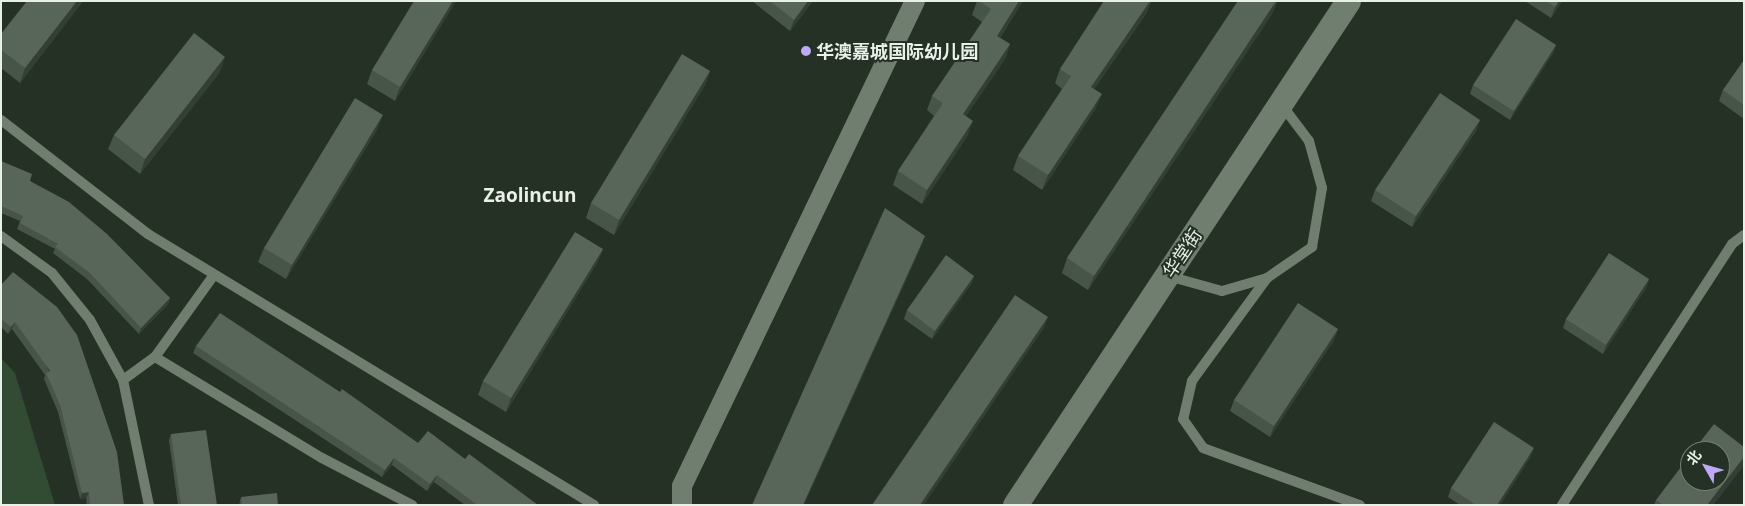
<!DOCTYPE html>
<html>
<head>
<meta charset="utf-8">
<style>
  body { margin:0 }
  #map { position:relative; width:1745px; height:506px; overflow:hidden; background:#263126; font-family:"Open Sans","Noto Sans SC",sans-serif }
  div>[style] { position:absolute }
  .green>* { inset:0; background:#314c32 }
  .service>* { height:10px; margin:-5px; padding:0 5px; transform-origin:5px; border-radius:5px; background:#707e70 }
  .minor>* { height:20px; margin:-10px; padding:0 10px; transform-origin:10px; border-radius:10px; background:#707e70 }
  .tertiary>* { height:25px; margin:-12.5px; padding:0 12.5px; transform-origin:12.5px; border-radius:12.5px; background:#707e70 }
  .wall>* { inset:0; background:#475448 }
  .shaded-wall>* { inset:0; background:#333f33 }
  .building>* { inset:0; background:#586559 }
  .dots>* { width:14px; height:14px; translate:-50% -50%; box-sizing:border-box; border:2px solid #263126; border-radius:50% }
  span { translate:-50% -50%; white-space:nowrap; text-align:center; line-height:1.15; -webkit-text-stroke:4px #263126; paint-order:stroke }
  .poi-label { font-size:18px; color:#e8f0e8; font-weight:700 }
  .left { translate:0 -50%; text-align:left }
  .street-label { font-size:18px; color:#e8f0e8 }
  .neighbourhood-label { font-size:19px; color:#e8f0e8; font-weight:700 }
  .frame { position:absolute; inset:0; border:2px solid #e8f0e8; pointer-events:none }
  .north { position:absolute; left:1680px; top:441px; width:50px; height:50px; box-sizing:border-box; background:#263126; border:1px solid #747d74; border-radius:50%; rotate:308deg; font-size:14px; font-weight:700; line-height:20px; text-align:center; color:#e8f0e8 }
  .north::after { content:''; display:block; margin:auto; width:18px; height:22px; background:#bda9f5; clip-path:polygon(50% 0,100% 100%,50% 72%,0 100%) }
</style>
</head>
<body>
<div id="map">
  <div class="green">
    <div style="clip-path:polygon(1px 358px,15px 373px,55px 505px,1px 505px)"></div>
  </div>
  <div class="service">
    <div style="left:1px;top:120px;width:186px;rotate:37.8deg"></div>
    <div style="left:148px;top:234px;width:522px;rotate:31.28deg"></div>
    <div style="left:1px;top:236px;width:63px;rotate:36deg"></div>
    <div style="left:52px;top:273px;width:60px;rotate:51deg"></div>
    <div style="left:90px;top:320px;width:68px;rotate:61.2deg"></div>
    <div style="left:123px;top:380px;width:128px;rotate:78.3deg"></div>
    <div style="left:1168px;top:276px;width:56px;rotate:15.5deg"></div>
    <div style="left:1222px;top:291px;width:47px;rotate:-16.1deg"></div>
    <div style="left:1267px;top:278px;width:55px;rotate:-34.6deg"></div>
    <div style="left:1312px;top:247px;width:60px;rotate:-80.4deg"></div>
    <div style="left:1322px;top:188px;width:49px;rotate:-105.5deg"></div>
    <div style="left:1309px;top:141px;width:46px;rotate:-127.1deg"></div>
    <div style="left:1267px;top:278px;width:127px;rotate:126.1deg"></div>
    <div style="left:1192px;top:381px;width:39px;rotate:103deg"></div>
    <div style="left:1183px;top:419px;width:35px;rotate:55deg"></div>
    <div style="left:1203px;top:448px;width:167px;rotate:20deg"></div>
    <div style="left:155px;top:357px;width:195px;rotate:31.2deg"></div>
    <div style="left:322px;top:458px;width:102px;rotate:27.6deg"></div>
    <div style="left:123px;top:380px;width:39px;rotate:-36deg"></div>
    <div style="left:155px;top:357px;width:101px;rotate:-54.3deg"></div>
    <div style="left:1562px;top:505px;width:311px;rotate:-56.9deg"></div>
    <div style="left:1732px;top:244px;width:15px;rotate:-37deg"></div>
  </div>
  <div class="minor">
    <div style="left:682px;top:505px;width:19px;rotate:-90deg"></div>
    <div style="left:682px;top:486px;width:538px;rotate:-64.34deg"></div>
  </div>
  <div class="tertiary">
    <div style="left:1015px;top:505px;width:604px;rotate:-56.55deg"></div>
  </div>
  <div class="wall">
    <div style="clip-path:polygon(83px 1px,20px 83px,1px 68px,1px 34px)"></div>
    <div style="clip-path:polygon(456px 1px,395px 101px,367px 84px,372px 70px)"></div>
    <div style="clip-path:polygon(752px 1px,813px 1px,790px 31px)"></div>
    <div style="clip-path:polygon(977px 1px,1023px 1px,1000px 38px,1010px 44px,1005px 59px,966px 116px,968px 135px,922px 204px,893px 185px,898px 171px,934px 116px,927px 110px,932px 96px,982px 22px,972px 15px)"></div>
    <div style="clip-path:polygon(1104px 1px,1151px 1px,1146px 14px,1094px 89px,1096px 108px,1042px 190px,1013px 170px,1018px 156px,1062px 89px,1055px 83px,1060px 69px)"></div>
    <div style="clip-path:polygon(1238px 1px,1277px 1px,1272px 14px,1088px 290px,1062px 273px,1067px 258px)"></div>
    <div style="clip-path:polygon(1525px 1px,1562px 1px,1551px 18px)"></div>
    <div style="clip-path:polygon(1556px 45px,1553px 53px,1510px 120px,1470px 94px,1473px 85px)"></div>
    <div style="clip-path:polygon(1744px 60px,1744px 119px,1719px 101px,1723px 90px)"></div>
    <div style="clip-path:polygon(710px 71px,705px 85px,614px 235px,586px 218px,591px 203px)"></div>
    <div style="clip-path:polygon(220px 72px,140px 174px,108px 149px,114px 135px)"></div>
    <div style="clip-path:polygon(1480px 120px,1476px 131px,1412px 227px,1371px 201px,1375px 190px)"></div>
    <div style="clip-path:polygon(377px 130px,286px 279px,258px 262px,264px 248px)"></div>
    <div style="clip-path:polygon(1px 161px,30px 181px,170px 298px,168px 304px,139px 334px,87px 279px,53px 253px,55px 249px,17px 229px,20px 221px,1px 213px)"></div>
    <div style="clip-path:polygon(603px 249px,597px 263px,506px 412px,478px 395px,483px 381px)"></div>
    <div style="clip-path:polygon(974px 276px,971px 284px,932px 339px,904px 319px,907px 310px)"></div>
    <div style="clip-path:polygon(1649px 279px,1646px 288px,1603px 354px,1563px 328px,1566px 319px)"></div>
    <div style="clip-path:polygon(1px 285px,124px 505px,87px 505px,86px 498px,80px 499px,58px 412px,44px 379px,45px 375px,12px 329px,8px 334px,1px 327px)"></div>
    <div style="clip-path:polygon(1338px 329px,1334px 340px,1270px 437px,1230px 411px,1234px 400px)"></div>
    <div style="clip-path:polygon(196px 346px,340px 392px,418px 443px,465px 459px,538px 505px,465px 505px,434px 482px,427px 491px,392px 465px,382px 477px,193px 353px)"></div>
    <div style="clip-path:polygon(171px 434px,217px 505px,178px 505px,169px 440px)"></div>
    <div style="clip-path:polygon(1531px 456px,1500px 505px,1460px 505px,1448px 497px,1451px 488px)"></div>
    <div style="clip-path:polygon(1744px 465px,1713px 505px,1654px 505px,1656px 500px)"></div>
    <div style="clip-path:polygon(241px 497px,278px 505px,239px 505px)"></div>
  </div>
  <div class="shaded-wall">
    <div style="clip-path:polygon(77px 1px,83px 1px,20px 83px,25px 68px)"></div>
    <div style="clip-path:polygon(453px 1px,456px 1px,395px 101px,400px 87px)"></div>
    <div style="clip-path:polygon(808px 1px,813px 1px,790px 31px,794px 20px)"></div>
    <div style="clip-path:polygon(1019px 1px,1023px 1px,992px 50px,997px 36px)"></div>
    <div style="clip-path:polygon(1150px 1px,1146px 14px,1086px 101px,1091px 87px)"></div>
    <div style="clip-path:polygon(1276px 1px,1272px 14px,1088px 290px,1094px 276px)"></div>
    <div style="clip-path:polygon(1559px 1px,1562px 1px,1551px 18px,1555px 7px)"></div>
    <div style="clip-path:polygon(1010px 44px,1005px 59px,958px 128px,963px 114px)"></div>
    <div style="clip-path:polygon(1556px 45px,1553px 53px,1510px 120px,1514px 111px)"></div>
    <div style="clip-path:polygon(225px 57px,220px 72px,140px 174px,145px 159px)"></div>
    <div style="clip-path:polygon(710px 71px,705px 85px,614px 235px,619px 220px)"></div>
    <div style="clip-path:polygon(1102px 94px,1096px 108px,1042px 190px,1048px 175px)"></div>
    <div style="clip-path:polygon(383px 115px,377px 130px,286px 279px,292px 265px)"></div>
    <div style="clip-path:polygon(1480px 120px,1476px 131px,1412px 227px,1416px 216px)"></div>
    <div style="clip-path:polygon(973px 121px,968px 135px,922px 204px,927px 190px)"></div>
    <div style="clip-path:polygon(925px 236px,920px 250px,804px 505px,803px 505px)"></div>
    <div style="clip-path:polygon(603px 249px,597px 263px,506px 412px,511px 398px)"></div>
    <div style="clip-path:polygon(974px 276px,971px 284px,932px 339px,935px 331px)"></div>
    <div style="clip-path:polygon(1649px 279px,1646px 288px,1603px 354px,1606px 345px)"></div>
    <div style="clip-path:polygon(170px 298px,168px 304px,139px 334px,141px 328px)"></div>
    <div style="clip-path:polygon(1048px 317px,1044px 328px,924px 505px,920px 505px)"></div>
    <div style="clip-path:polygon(15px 322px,12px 329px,8px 334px,11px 327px)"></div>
    <div style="clip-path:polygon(1338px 329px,1334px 340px,1270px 437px,1274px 426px)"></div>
    <div style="clip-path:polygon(1534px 448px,1531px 456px,1500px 505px,1497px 505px)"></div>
    <div style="clip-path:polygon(1744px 457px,1744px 465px,1713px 505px,1707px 505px)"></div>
    <div style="clip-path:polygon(394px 458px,392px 465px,382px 477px,385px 470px)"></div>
    <div style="clip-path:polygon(437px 475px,434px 482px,427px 491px,430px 484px)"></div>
    <div style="clip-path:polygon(89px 492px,86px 498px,80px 499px,82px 493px)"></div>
  </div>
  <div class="building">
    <div style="clip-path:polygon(27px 1px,77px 1px,25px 68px,1px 50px,1px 34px)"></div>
    <div style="clip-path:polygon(414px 1px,453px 1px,400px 87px,372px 70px)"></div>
    <div style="clip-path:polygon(770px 1px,808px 1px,794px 20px)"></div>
    <div style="clip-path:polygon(979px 1px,1019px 1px,997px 36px,1010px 44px,963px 114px,973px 121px,927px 190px,898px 171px,943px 103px,932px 96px,991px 9px)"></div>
    <div style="clip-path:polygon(1104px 1px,1150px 1px,1091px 87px,1102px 94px,1048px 175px,1018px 156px,1071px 76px,1060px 69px)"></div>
    <div style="clip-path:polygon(1238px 1px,1276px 1px,1094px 276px,1067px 258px)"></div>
    <div style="clip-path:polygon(1546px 1px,1559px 1px,1555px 7px)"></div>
    <div style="clip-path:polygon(1516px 19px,1556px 45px,1514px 111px,1473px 85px)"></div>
    <div style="clip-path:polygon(194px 33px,225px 57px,145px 159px,114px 135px)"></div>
    <div style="clip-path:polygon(682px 54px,710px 71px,619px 220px,591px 203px)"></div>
    <div style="clip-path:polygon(1744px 60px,1744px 105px,1723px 90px)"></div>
    <div style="clip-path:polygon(1440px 93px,1480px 120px,1416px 216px,1375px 190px)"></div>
    <div style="clip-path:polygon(355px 98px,383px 115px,292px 265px,264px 248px)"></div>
    <div style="clip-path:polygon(1px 161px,32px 174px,30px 181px,69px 202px,107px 234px,170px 298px,141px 328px,90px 273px,55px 247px,58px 244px,20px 223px,23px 216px,1px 206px)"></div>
    <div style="clip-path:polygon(885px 208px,925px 236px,803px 505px,752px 505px)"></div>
    <div style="clip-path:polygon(575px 232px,603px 249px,511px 398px,483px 381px)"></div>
    <div style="clip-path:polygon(1609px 253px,1649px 279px,1606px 345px,1566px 319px)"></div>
    <div style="clip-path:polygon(946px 255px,974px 276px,935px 331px,907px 310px)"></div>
    <div style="clip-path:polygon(13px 272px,57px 307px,77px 335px,117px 452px,124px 505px,90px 505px,89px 492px,82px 493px,60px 405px,46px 373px,50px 371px,15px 322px,11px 327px,1px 319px,1px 285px)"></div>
    <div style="clip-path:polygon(1015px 295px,1048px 317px,920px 505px,872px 505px)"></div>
    <div style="clip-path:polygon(1298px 303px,1338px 329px,1274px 426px,1234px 400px)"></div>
    <div style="clip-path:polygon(220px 313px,340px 392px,342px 389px,418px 443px,428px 431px,465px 459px,469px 454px,538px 505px,477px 505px,437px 475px,430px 484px,394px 458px,385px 470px,196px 346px)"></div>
    <div style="clip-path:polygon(1494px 422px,1534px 448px,1497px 505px,1476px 505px,1451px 488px)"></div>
    <div style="clip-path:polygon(1714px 424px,1744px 447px,1744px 457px,1707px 505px,1663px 505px,1656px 500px,1690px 455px,1690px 481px,1720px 481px,1720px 451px,1693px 451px)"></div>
    <div style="clip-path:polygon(206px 430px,217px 505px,181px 505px,171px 434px)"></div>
    <div style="clip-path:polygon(277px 493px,278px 505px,242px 505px,241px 497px)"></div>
  </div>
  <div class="dots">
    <div style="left:806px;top:51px;background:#bda9f5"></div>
  </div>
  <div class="poi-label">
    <span class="left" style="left:816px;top:51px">华澳嘉城国际幼儿园</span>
  </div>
  <div class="street-label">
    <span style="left:1182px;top:253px;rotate:-56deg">华堂街</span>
  </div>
  <div class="neighbourhood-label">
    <span style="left:530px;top:196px">Zaolincun</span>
  </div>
  <div class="frame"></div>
  <div class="north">北</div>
</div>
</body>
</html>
